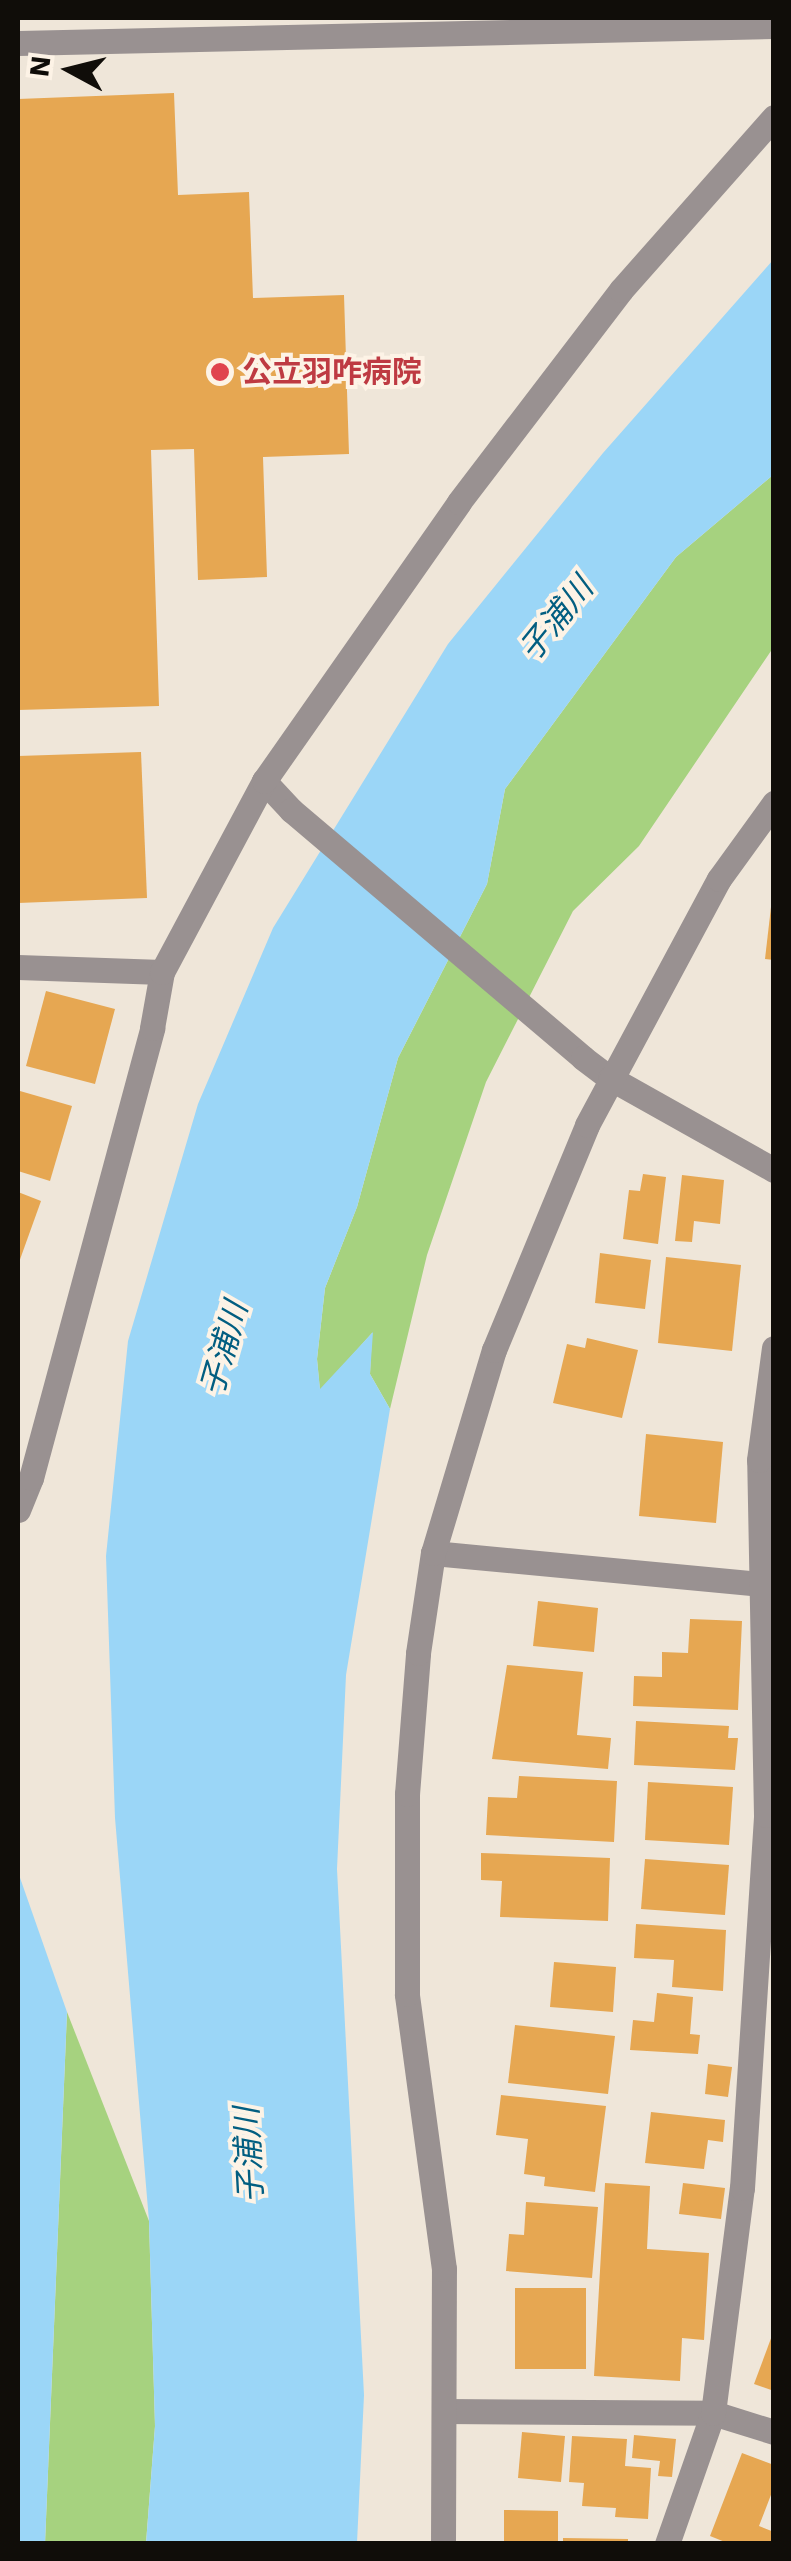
<!DOCTYPE html>
<html>
<head>
<meta charset="utf-8">
<style>
  body { margin:0 }
  #map { position:relative; width:791px; height:2561px; overflow:hidden; background:#efe6d9; font-family:"Work Sans","Noto Sans JP",sans-serif }
  div>[style] { position:absolute }
  .green>* { inset:0; background:#a6d27f }
  .water>* { inset:0; background:#9bd6f7 }
  .building>* { inset:0; background:#e6a752 }
  .minor>* { height:25px; margin:-12.5px; padding:0 12.5px; transform-origin:12.5px; border-radius:12.5px; background:#999191 }
  .tertiary>* { height:25px; margin:-12.5px; padding:0 12.5px; transform-origin:12.5px; border-radius:12.5px; background:#999191 }
  .dots>* { width:28px; height:28px; translate:-50% -50%; box-sizing:border-box; border:5px solid #fdf3e6; border-radius:50% }
  span { translate:-50% -50%; white-space:nowrap; text-align:center; line-height:1.15; -webkit-text-stroke:8px #fdf3e6; paint-order:stroke }
  .health-label { font-size:30px; color:#be3a42; font-weight:700 }
  .left { translate:0 -50%; text-align:left }
  .water-label { font-size:32px; color:#025e81; font-style:italic }
  .frame { position:absolute; inset:0; border:20px solid #100d09; pointer-events:none }
  .north { position:absolute; left:20px; top:20px; width:100px; height:100px; -webkit-text-stroke:8px #fdf3e6; paint-order:stroke; rotate:277deg; font-size:28px; font-weight:700; line-height:40px; text-align:center; color:#100d09 }
  .north::after { content:''; display:block; margin:auto; width:35px; height:45px; background:#100d09; clip-path:polygon(50% 0,100% 100%,50% 72%,0 100%) }
</style>
</head>
<body>
<div id="map">
  <div class="green">
    <div style="clip-path:polygon(773px 475px,773px 648px,639px 846px,573px 911px,486px 1082px,427px 1255px,390px 1409px,370px 1374px,372px 1333px,320px 1391px,317px 1359px,325px 1288px,357px 1207px,398px 1058px,487px 884px,505px 789px,676px 557px)"></div>
    <div style="clip-path:polygon(67px 2012px,149px 2221px,155px 2426px,146px 2543px,45px 2544px)"></div>
  </div>
  <div class="water">
    <div style="clip-path:polygon(773px 260px,773px 475px,676px 557px,505px 789px,487px 884px,398px 1058px,357px 1207px,325px 1288px,317px 1359px,320px 1389px,373px 1332px,370px 1374px,390px 1409px,346px 1675px,337px 1869px,364px 2395px,357px 2543px,146px 2544px,155px 2426px,149px 2221px,115px 1818px,106px 1556px,128px 1341px,198px 1104px,273px 928px,448px 644px,603px 453px)"></div>
    <div style="clip-path:polygon(18px 1872px,67px 2012px,45px 2544px,18px 2543px)"></div>
  </div>
  <div class="building">
    <div style="clip-path:polygon(174px 93px,178px 195px,249px 192px,253px 298px,344px 295px,349px 454px,263px 457px,267px 577px,198px 580px,194px 449px,151px 450px,159px 706px,18px 710px,18px 99px)"></div>
    <div style="clip-path:polygon(141px 752px,147px 898px,18px 903px,18px 756px)"></div>
    <div style="clip-path:polygon(771px 907px,774px 908px,774px 960px,765px 959px)"></div>
    <div style="clip-path:polygon(46px 991px,115px 1009px,95px 1084px,26px 1066px)"></div>
    <div style="clip-path:polygon(20px 1091px,72px 1106px,50px 1181px,18px 1171px)"></div>
    <div style="clip-path:polygon(643px 1174px,666px 1177px,658px 1244px,623px 1239px,629px 1190px,640px 1191px)"></div>
    <div style="clip-path:polygon(682px 1175px,724px 1180px,720px 1224px,694px 1221px,692px 1242px,675px 1241px)"></div>
    <div style="clip-path:polygon(18px 1192px,41px 1201px,18px 1265px)"></div>
    <div style="clip-path:polygon(600px 1253px,651px 1260px,645px 1309px,595px 1303px)"></div>
    <div style="clip-path:polygon(666px 1257px,741px 1265px,732px 1351px,658px 1343px)"></div>
    <div style="clip-path:polygon(587px 1338px,638px 1350px,622px 1418px,553px 1403px,567px 1344px,585px 1348px)"></div>
    <div style="clip-path:polygon(646px 1434px,723px 1442px,716px 1523px,639px 1516px)"></div>
    <div style="clip-path:polygon(538px 1601px,598px 1608px,594px 1652px,533px 1646px)"></div>
    <div style="clip-path:polygon(690px 1619px,742px 1621px,738px 1710px,633px 1706px,634px 1676px,662px 1677px,662px 1652px,688px 1653px)"></div>
    <div style="clip-path:polygon(507px 1665px,583px 1672px,577px 1735px,611px 1738px,608px 1769px,492px 1759px)"></div>
    <div style="clip-path:polygon(636px 1721px,729px 1726px,728px 1738px,738px 1738px,735px 1770px,634px 1765px)"></div>
    <div style="clip-path:polygon(519px 1776px,617px 1781px,614px 1842px,486px 1835px,488px 1797px,517px 1798px)"></div>
    <div style="clip-path:polygon(648px 1782px,733px 1787px,729px 1845px,645px 1840px)"></div>
    <div style="clip-path:polygon(481px 1853px,610px 1858px,608px 1921px,500px 1917px,502px 1881px,481px 1880px)"></div>
    <div style="clip-path:polygon(645px 1859px,729px 1865px,725px 1915px,641px 1909px)"></div>
    <div style="clip-path:polygon(636px 1924px,726px 1930px,723px 1991px,672px 1987px,674px 1960px,634px 1958px)"></div>
    <div style="clip-path:polygon(554px 1962px,616px 1967px,613px 2012px,550px 2007px)"></div>
    <div style="clip-path:polygon(657px 1993px,693px 1997px,690px 2034px,700px 2035px,698px 2054px,630px 2050px,633px 2020px,654px 2022px)"></div>
    <div style="clip-path:polygon(515px 2025px,615px 2036px,608px 2094px,508px 2083px)"></div>
    <div style="clip-path:polygon(708px 2064px,732px 2067px,728px 2097px,705px 2094px)"></div>
    <div style="clip-path:polygon(501px 2095px,606px 2106px,595px 2192px,544px 2186px,545px 2177px,524px 2174px,528px 2139px,496px 2135px)"></div>
    <div style="clip-path:polygon(651px 2112px,725px 2120px,723px 2142px,708px 2140px,704px 2169px,645px 2163px)"></div>
    <div style="clip-path:polygon(605px 2183px,650px 2186px,647px 2249px,709px 2253px,704px 2340px,682px 2338px,680px 2381px,594px 2376px)"></div>
    <div style="clip-path:polygon(683px 2183px,725px 2188px,721px 2219px,679px 2214px)"></div>
    <div style="clip-path:polygon(526px 2202px,598px 2207px,592px 2278px,506px 2271px,509px 2234px,524px 2235px)"></div>
    <div style="clip-path:polygon(515px 2288px,586px 2288px,586px 2369px,515px 2369px)"></div>
    <div style="clip-path:polygon(773px 2333px,774px 2333px,774px 2391px,754px 2384px)"></div>
    <div style="clip-path:polygon(522px 2432px,565px 2436px,561px 2482px,518px 2478px)"></div>
    <div style="clip-path:polygon(634px 2435px,676px 2439px,672px 2477px,658px 2476px,660px 2461px,632px 2458px)"></div>
    <div style="clip-path:polygon(572px 2436px,627px 2439px,625px 2466px,651px 2468px,648px 2519px,615px 2517px,616px 2508px,582px 2506px,584px 2483px,569px 2482px)"></div>
    <div style="clip-path:polygon(742px 2453px,774px 2465px,774px 2487px,759px 2526px,774px 2532px,774px 2544px,730px 2544px,710px 2536px)"></div>
    <div style="clip-path:polygon(504px 2510px,558px 2511px,558px 2544px,504px 2544px)"></div>
    <div style="clip-path:polygon(563px 2538px,628px 2539px,628px 2544px,563px 2544px)"></div>
  </div>
  <div class="minor">
    <div style="left:18px;top:43px;width:756px;rotate:-1.29deg"></div>
    <div style="left:264px;top:781px;width:40px;rotate:47deg"></div>
    <div style="left:291px;top:810px;width:383px;rotate:40.3deg"></div>
    <div style="left:583px;top:1058px;width:34px;rotate:37deg"></div>
    <div style="left:610px;top:1078px;width:188px;rotate:29.3deg"></div>
    <div style="left:18px;top:967px;width:144px;rotate:2deg"></div>
    <div style="left:18px;top:1510px;width:35px;rotate:-68deg"></div>
    <div style="left:31px;top:1478px;width:466px;rotate:-74.9deg"></div>
    <div style="left:152px;top:1028px;width:57px;rotate:-79.9deg"></div>
    <div style="left:162px;top:972px;width:217px;rotate:-61.9deg"></div>
    <div style="left:264px;top:781px;width:340px;rotate:-55deg"></div>
    <div style="left:459px;top:502px;width:267px;rotate:-52.6deg"></div>
    <div style="left:621px;top:290px;width:231px;rotate:-48.5deg"></div>
    <div style="left:433px;top:1553px;width:342px;rotate:5.4deg"></div>
    <div style="left:445px;top:2411px;width:268px;rotate:0.4deg"></div>
    <div style="left:713px;top:2413px;width:64px;rotate:17.3deg"></div>
    <div style="left:667px;top:2544px;width:139px;rotate:-70.7deg"></div>
    <div style="left:713px;top:2413px;width:227px;rotate:-82.7deg"></div>
    <div style="left:742px;top:2188px;width:374px;rotate:-86.3deg"></div>
    <div style="left:766px;top:1815px;width:355px;rotate:-91.1deg"></div>
    <div style="left:759px;top:1460px;width:113px;rotate:-82.4deg"></div>
  </div>
  <div class="tertiary">
    <div style="left:443px;top:2544px;width:275px;rotate:-89.8deg"></div>
    <div style="left:444px;top:2269px;width:277px;rotate:-97.7deg"></div>
    <div style="left:407px;top:1994px;width:200px;rotate:-90deg"></div>
    <div style="left:407px;top:1794px;width:141px;rotate:-85.5deg"></div>
    <div style="left:418px;top:1653px;width:101px;rotate:-81.5deg"></div>
    <div style="left:433px;top:1553px;width:212px;rotate:-73.3deg"></div>
    <div style="left:494px;top:1350px;width:243px;rotate:-67.5deg"></div>
    <div style="left:587px;top:1125px;width:279px;rotate:-61.8deg"></div>
    <div style="left:719px;top:879px;width:94px;rotate:-54.1deg"></div>
  </div>
  <div class="dots">
    <div style="left:220px;top:372px;background:#e0444e"></div>
  </div>
  <div class="health-label">
    <span class="left" style="left:242px;top:372px">公立羽咋病院</span>
  </div>
  <div class="water-label">
    <span style="left:556px;top:619px;rotate:-51deg">子浦川</span>
    <span style="left:224px;top:1349px;rotate:-74deg">子浦川</span>
    <span style="left:249px;top:2155px;rotate:-93deg">子浦川</span>
  </div>
  <div class="frame"></div>
  <div class="north">N</div>
</div>
</body>
</html>
